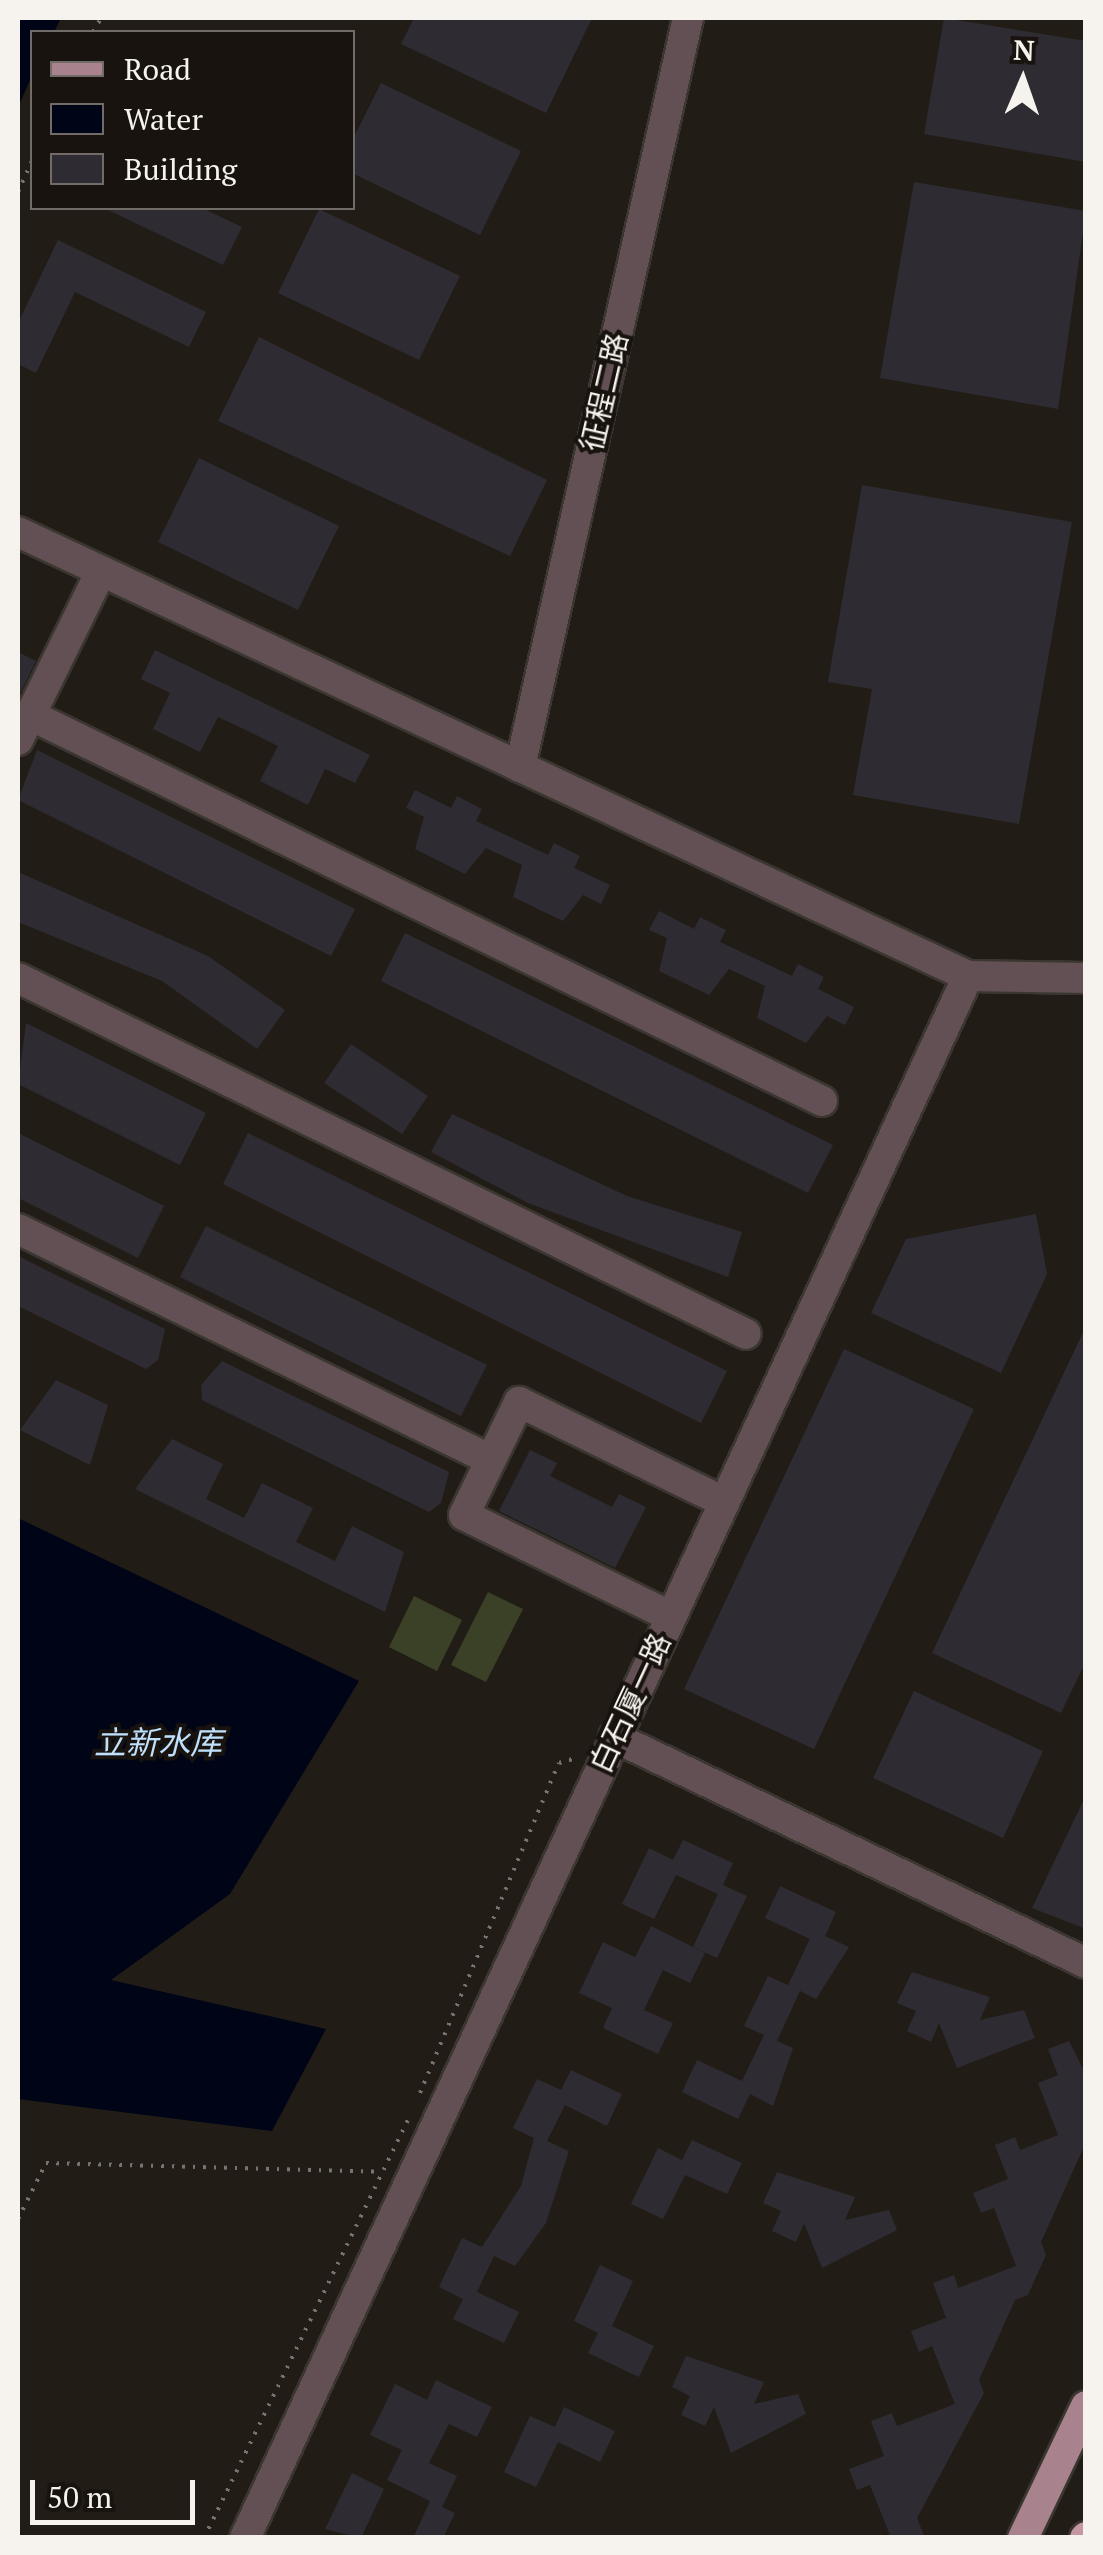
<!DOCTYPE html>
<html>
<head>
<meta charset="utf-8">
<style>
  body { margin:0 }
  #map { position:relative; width:1103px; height:2555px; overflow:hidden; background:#211d16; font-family:"PT Serif","Noto Sans SC",serif }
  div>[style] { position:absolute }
  .green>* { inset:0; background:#3b4127 }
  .water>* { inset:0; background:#000417 }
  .building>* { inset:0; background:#2e2b32 }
  .path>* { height:4px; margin-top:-2px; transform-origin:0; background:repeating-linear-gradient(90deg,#77736e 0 2.5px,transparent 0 10.5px) }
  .roads { filter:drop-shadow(2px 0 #3b3730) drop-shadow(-2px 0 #3b3730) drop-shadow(0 2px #3b3730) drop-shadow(0 -2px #3b3730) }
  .minor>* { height:30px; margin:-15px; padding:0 15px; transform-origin:15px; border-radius:15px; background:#625055 }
  .major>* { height:30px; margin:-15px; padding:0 15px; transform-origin:15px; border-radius:15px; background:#a8838d }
  .highway>* { height:30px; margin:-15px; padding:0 15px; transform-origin:15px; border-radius:15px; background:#c497a3 }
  span { translate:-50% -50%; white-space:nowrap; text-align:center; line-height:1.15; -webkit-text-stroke:8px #18130e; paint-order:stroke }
  .street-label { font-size:30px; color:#f6f2ee }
  .water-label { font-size:32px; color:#bfe0fc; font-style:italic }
  .frame { position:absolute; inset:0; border:20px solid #f6f2ee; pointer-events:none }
  .legend { position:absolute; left:30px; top:30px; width:325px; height:180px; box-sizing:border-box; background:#18130e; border:2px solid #716c68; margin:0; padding:12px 18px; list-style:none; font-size:30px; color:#f6f2ee }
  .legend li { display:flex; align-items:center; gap:20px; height:50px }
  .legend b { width:50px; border:2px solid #716c68 }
  .north { position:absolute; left:973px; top:30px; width:100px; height:100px; -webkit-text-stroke:8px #18130e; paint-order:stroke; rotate:2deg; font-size:28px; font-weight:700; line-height:40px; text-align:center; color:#f6f2ee }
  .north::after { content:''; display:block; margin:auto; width:35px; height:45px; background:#f6f2ee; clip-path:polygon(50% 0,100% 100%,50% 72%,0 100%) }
  .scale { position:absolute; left:30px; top:2480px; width:165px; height:45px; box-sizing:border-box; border:5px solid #f6f2ee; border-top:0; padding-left:12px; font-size:30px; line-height:35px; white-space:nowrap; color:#f6f2ee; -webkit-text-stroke:8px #18130e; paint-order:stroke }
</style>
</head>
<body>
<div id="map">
  <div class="green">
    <div style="clip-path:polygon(488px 1592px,523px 1609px,486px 1682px,451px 1665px)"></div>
    <div style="clip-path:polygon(414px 1596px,462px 1620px,437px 1671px,389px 1647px)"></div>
  </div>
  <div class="water">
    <div style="clip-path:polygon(18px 18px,61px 18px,54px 32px,32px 32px,32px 76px,18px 107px)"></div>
    <div style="clip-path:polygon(18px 1518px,359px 1681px,230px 1894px,111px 1980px,326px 2029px,272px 2131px,18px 2099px)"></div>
  </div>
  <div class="building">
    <div style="clip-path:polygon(414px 18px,592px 18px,546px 113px,401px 44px)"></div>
    <div style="clip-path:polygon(944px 18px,1086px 41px,1086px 162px,924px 134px)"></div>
    <div style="clip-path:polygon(381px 83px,521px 151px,480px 235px,352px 173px,352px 141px)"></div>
    <div style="clip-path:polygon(914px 182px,1086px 211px,1058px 409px,880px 378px)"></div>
    <div style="clip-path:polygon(104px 208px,202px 208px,242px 227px,223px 265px)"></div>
    <div style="clip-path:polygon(319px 209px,460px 276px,419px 360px,278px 293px)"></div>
    <div style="clip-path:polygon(58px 240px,206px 312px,189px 347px,75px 292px,36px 373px,18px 364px,18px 323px)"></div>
    <div style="clip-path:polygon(259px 337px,547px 480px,510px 556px,218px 421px)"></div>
    <div style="clip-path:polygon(199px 458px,339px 526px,298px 610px,158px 542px)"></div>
    <div style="clip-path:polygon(862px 485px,1072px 522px,1019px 824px,853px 795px,872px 689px,828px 682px)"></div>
    <div style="clip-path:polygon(155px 650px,370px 755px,355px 783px,325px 769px,308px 805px,260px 781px,278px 746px,248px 731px,218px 717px,200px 752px,153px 729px,170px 693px,141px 679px)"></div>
    <div style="clip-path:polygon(18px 652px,36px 661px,18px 698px)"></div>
    <div style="clip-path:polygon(37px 750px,355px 909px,331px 956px,18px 800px)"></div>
    <div style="clip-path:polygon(415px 790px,451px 808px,457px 796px,482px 809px,476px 821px,548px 855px,554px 843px,580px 856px,574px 868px,610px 885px,601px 904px,583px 895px,563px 921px,513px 897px,522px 865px,503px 856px,486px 848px,465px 874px,415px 849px,424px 817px,406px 808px)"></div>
    <div style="clip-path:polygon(18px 872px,208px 956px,285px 1010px,257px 1049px,162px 981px,18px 922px)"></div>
    <div style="clip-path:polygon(659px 911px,694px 929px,700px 917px,726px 930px,720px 942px,792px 976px,798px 964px,824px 977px,818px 989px,854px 1007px,845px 1025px,827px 1016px,806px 1043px,757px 1018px,765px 986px,729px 969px,709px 995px,659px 971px,667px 938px,649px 930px)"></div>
    <div style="clip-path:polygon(405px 933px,833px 1145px,808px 1193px,381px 981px)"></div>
    <div style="clip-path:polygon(26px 1023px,206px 1113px,180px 1165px,18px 1084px)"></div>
    <div style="clip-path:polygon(351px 1044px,428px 1096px,402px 1134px,324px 1083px)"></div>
    <div style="clip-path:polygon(452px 1114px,627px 1196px,742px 1232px,728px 1277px,528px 1203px,431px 1152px)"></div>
    <div style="clip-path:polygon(18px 1133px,164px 1206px,138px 1258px,18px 1198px)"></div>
    <div style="clip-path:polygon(248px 1133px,727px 1371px,701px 1423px,223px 1184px)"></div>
    <div style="clip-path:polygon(1036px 1214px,1047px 1274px,1001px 1373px,871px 1313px,906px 1239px)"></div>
    <div style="clip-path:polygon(206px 1226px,487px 1365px,461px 1416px,180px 1277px)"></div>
    <div style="clip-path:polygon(18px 1256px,165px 1329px,158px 1360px,146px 1369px,18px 1306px)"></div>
    <div style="clip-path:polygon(1086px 1326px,1086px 1661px,1061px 1713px,932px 1653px)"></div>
    <div style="clip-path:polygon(844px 1349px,974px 1409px,814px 1749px,684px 1689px)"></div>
    <div style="clip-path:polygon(222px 1361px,449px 1472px,441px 1503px,429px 1512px,202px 1400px,201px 1385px)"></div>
    <div style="clip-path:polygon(56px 1380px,108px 1405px,90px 1465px,20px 1430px)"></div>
    <div style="clip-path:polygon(172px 1439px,223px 1464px,206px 1499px,244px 1518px,262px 1483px,313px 1508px,296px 1542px,335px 1561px,352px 1526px,404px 1552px,385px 1612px,135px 1489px)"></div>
    <div style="clip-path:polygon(530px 1450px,557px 1463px,550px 1476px,612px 1507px,619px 1494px,646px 1507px,615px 1568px,499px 1511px)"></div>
    <div style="clip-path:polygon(914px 1691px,1043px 1751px,1003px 1838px,873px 1778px)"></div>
    <div style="clip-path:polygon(1086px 1795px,1086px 1929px,1032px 1908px)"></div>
    <div style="clip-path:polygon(683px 1840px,733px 1863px,723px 1885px,747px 1896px,717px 1958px,693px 1947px,718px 1894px,676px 1875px,654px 1919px,622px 1904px,649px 1848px,673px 1860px)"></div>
    <div style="clip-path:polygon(780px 1886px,836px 1912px,825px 1936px,849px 1947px,816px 1999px,800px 1991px,777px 2041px,793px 2048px,773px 2106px,750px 2094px,738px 2119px,682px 2092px,697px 2060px,742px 2081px,764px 2035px,744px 2026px,768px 1976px,788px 1985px,810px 1939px,765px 1918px)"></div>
    <div style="clip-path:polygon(651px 1926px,705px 1953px,690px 1983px,663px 1970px,644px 2010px,673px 2023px,658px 2054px,603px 2028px,612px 2008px,579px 1993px,603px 1942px,635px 1957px)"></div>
    <div style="clip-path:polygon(912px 1972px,990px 1997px,980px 2020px,1024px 2010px,1035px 2038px,957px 2068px,939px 2023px,931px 2042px,907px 2031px,916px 2011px,897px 2003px)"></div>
    <div style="clip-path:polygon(1069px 2041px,1086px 2075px,1086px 2142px,1041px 2242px,1046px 2255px,1028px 2295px,1015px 2300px,979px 2380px,984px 2393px,917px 2518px,925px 2538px,891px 2538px,870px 2485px,857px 2490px,849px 2469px,884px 2456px,871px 2421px,892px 2413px,897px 2426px,955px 2404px,932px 2346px,919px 2352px,911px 2331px,946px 2318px,933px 2283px,954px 2275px,958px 2288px,1016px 2266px,994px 2208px,981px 2213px,973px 2193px,1008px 2179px,995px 2145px,1015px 2137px,1020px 2150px,1058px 2135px,1038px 2083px,1058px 2075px,1048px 2049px)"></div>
    <div style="clip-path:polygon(571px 2070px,622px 2094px,607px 2126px,565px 2105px,547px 2141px,569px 2151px,546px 2223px,515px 2266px,494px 2256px,477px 2292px,519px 2312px,504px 2343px,453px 2319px,463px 2299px,439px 2287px,462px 2238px,482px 2247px,521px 2186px,534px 2138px,513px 2128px,537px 2079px,561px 2090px)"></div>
    <div style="clip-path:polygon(692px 2140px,742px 2163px,727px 2194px,685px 2175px,663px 2219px,631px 2204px,658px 2148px,682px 2160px)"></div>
    <div style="clip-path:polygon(777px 2172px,855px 2197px,845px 2220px,889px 2210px,897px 2230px,822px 2268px,804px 2223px,796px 2242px,772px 2231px,781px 2211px,763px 2203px)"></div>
    <div style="clip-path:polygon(600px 2265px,633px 2281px,612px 2326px,654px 2346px,639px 2377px,588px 2353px,598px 2333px,574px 2321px)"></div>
    <div style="clip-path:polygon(686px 2356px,764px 2382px,754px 2404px,798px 2394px,806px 2414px,731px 2453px,714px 2407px,705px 2426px,681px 2415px,690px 2396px,672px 2387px)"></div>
    <div style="clip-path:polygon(436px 2380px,492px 2407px,477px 2437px,449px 2424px,429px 2463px,457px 2476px,442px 2507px,455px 2513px,443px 2538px,413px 2538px,430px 2501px,387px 2480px,402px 2450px,370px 2435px,395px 2384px,427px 2400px)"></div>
    <div style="clip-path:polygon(564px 2407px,615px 2431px,600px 2462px,558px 2442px,536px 2487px,504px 2472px,530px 2416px,555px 2427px)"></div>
    <div style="clip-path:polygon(352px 2473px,384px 2489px,361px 2538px,325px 2529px)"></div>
  </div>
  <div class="path">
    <div style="left:93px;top:32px;width:16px;rotate:-60deg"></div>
    <div style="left:18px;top:192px;width:34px;rotate:-66deg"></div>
    <div style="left:420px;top:2093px;width:358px;rotate:-67.2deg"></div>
    <div style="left:559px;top:1763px;width:18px;rotate:-16deg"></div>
    <div style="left:18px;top:2219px;width:63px;rotate:-63.4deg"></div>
    <div style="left:46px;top:2163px;width:336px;rotate:1.5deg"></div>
    <div style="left:204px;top:2538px;width:465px;rotate:-64deg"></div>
  </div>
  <div class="roads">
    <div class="minor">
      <div style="left:18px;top:532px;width:1049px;rotate:25.05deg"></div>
      <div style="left:30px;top:715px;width:881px;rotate:25.98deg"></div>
      <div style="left:18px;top:740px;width:188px;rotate:-63.8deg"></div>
      <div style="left:520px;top:767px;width:768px;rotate:-77.36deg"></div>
      <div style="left:18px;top:978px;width:810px;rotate:26.06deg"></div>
      <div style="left:18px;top:1229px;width:526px;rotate:26.03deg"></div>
      <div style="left:670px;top:1616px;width:229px;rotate:-153.9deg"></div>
      <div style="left:464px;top:1515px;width:126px;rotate:-64deg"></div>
      <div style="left:519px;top:1402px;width:226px;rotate:26deg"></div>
      <div style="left:614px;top:1737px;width:523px;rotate:25.59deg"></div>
      <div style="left:245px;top:2538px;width:1721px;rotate:-65.16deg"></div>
      <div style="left:968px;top:976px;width:118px;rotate:1deg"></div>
    </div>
    <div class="major">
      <div style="left:1023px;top:2538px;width:146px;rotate:-64.5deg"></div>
    </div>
    <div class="highway">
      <div style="left:1085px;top:2538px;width:1px;rotate:-45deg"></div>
    </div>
  </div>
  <div class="street-label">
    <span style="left:604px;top:392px;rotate:-77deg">征程二路</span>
    <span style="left:630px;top:1703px;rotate:-65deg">白石厦一路</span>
  </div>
  <div class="water-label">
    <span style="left:158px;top:1742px">立新水库</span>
  </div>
  <div class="frame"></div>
  <ul class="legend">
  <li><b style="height:12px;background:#a8838d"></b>Road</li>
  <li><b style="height:28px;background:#000417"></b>Water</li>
  <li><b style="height:28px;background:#2e2b32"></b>Building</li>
  </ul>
  <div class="north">N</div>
  <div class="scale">50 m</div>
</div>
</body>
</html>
